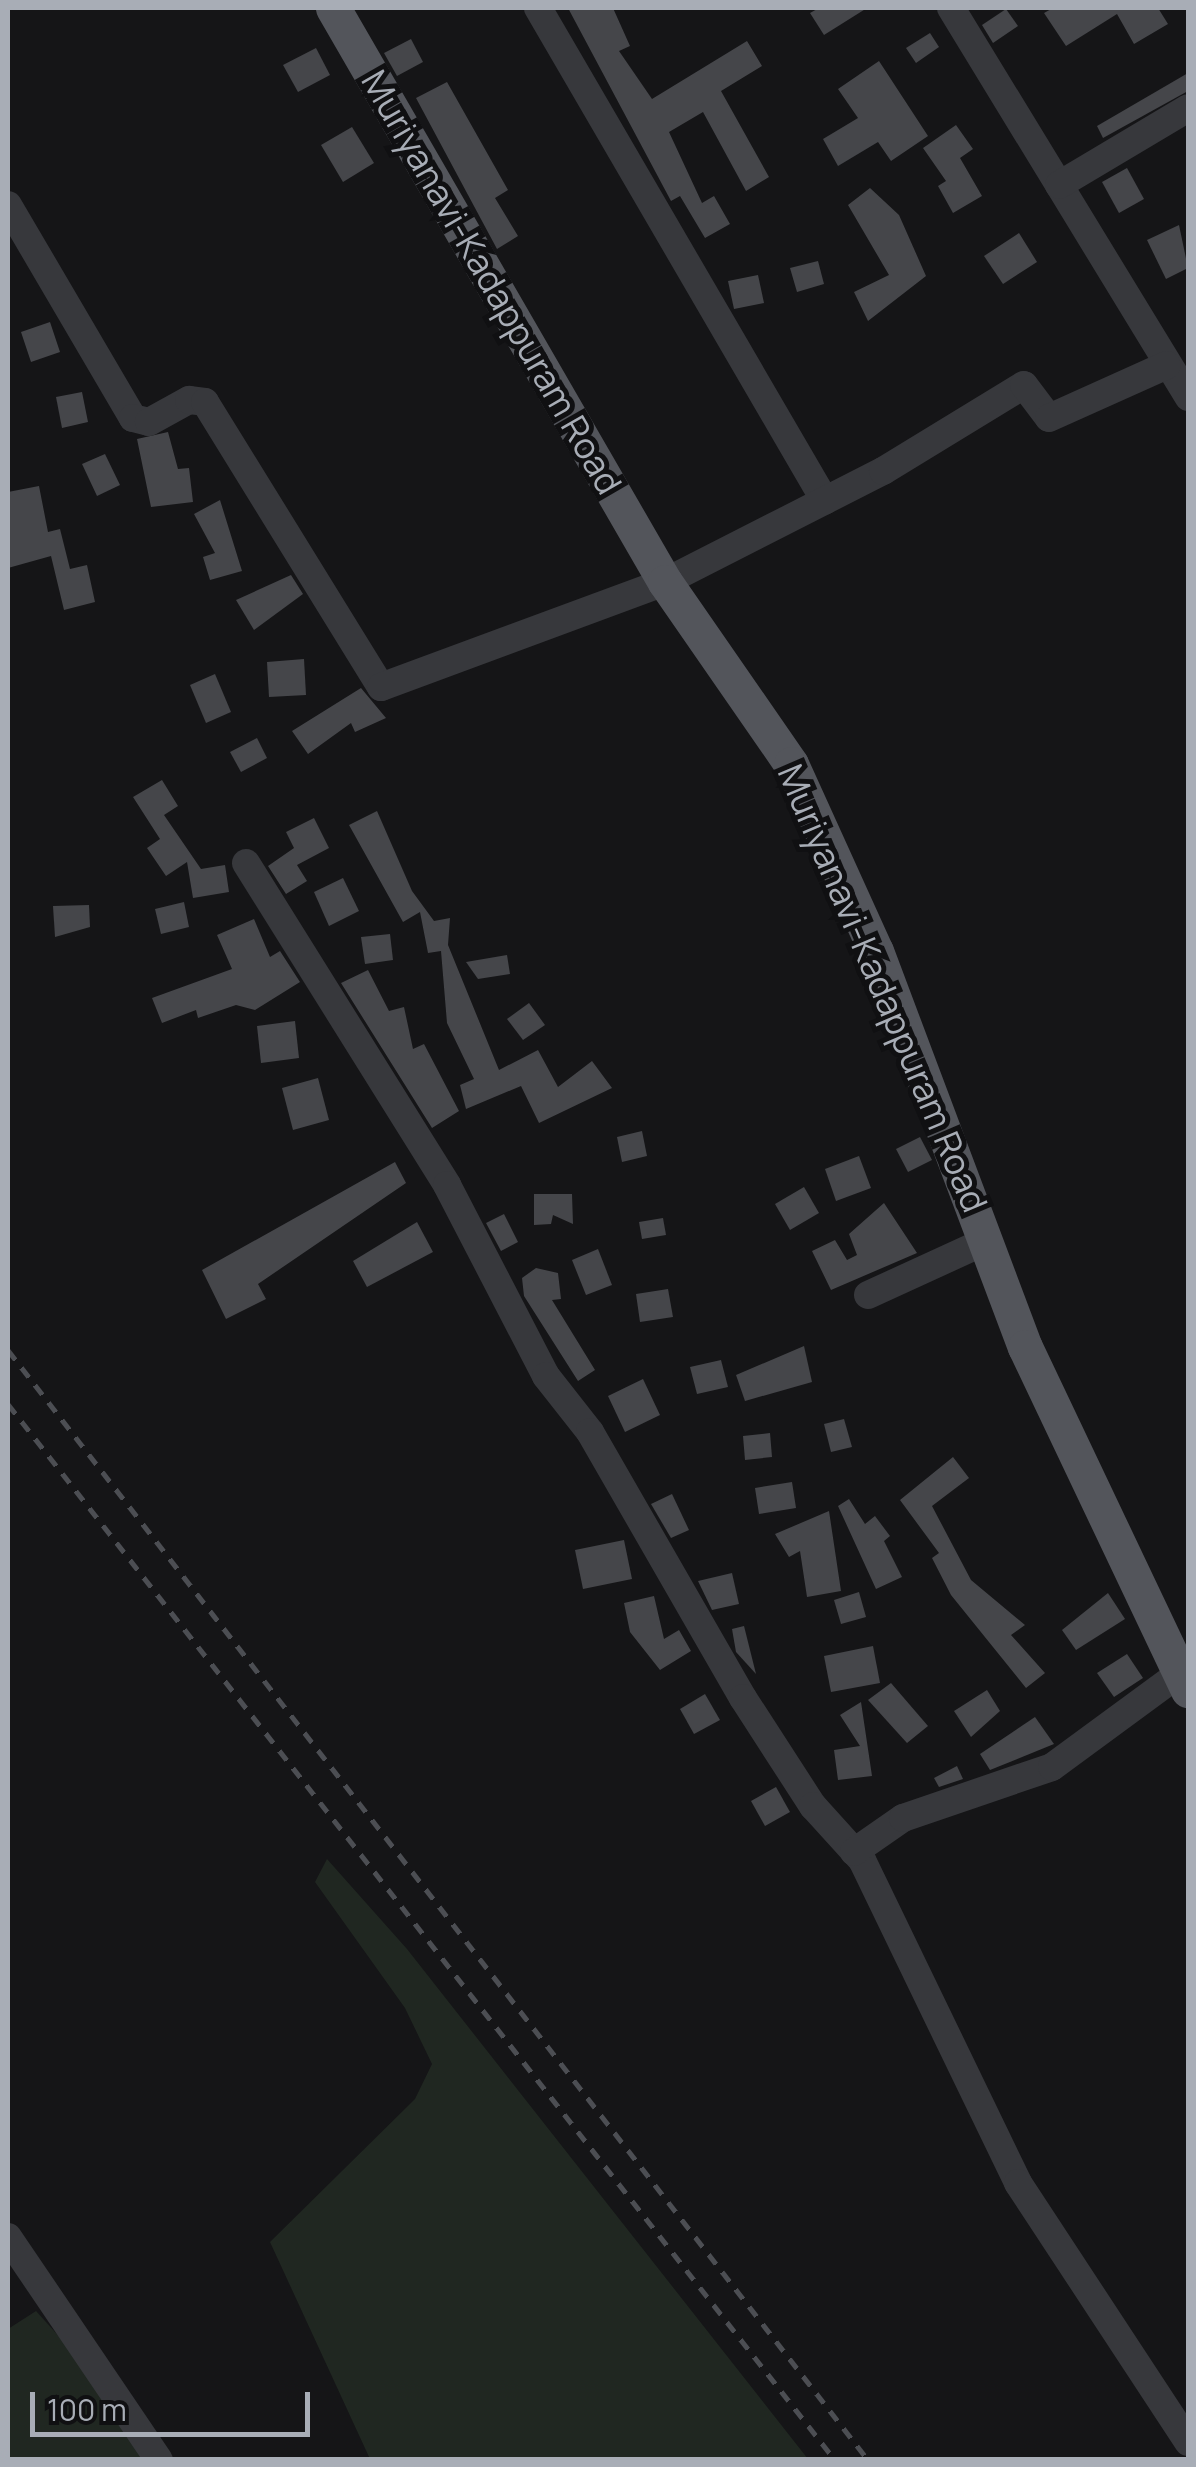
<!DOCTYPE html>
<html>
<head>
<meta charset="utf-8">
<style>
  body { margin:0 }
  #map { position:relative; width:1196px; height:2467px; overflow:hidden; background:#151517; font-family:Manrope,sans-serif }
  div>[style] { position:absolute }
  .green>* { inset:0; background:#202721 }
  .building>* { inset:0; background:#45464a }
  .minor>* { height:28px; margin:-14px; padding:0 14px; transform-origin:14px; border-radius:14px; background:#37383c }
  .major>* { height:35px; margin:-17.5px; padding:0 17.5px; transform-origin:17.5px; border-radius:17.5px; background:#53555b }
  .rail>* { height:5px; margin-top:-2.5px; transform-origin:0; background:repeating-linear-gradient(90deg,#4c4e53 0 12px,transparent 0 22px) }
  span { translate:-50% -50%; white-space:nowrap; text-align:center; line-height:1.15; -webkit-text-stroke:10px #101012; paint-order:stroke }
  .street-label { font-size:35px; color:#a8adb6 }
  .frame { position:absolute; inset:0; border:10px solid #a8adb6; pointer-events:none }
  .scale { position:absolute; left:30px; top:2392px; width:280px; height:45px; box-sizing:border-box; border:5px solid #a8adb6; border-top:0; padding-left:12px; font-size:30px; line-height:35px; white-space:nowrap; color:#a8adb6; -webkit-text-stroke:8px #101012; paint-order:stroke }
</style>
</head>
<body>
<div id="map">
  <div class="green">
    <div style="clip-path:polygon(327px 1859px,407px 1949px,808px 2459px,370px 2459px,270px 2242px,415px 2099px,432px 2064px,405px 2008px,315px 1882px)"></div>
    <div style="clip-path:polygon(36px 2311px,65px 2343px,145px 2459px,8px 2460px,8px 2329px)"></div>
  </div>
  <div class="building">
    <div style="clip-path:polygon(568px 8px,613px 8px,630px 46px,619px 51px,652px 99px,747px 41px,762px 66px,721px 91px,769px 177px,746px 191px,703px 112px,669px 132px,702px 203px,714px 196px,730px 224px,705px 238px,680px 196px,671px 201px)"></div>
    <div style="clip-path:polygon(819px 8px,867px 8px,824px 35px,810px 13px)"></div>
    <div style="clip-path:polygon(1053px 8px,1158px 8px,1168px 24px,1134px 44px,1117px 14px,1066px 46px,1044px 13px)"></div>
    <div style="clip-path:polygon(1006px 9px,1018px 26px,993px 43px,982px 25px)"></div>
    <div style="clip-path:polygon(930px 33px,939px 47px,916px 63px,906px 48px)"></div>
    <div style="clip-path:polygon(411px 39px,423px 62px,397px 76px,384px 53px)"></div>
    <div style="clip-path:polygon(316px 48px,330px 75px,298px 92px,283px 65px)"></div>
    <div style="clip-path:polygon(879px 61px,928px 136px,891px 161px,878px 142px,838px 166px,823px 139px,858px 118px,838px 89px)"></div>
    <div style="clip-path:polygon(1188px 73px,1188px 91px,1103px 138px,1097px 126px)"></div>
    <div style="clip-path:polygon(447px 82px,508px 190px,495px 198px,518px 236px,497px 249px,416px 98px)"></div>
    <div style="clip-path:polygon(956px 125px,973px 149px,960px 158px,982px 196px,953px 213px,938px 186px,946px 181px,923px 148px)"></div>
    <div style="clip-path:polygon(352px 127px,374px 163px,343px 182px,321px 145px)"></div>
    <div style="clip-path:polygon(1127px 168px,1144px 199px,1119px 213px,1102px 182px)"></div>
    <div style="clip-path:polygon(870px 188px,899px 215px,926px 276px,868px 321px,854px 292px,889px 275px,848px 205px)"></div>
    <div style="clip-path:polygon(1179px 225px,1188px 268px,1166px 279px,1147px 240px)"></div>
    <div style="clip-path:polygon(1019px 233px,1037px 262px,1003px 284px,984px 256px)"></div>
    <div style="clip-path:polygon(818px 261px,824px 284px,797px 292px,790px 268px)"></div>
    <div style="clip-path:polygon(758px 275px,764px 303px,734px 309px,728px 281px)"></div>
    <div style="clip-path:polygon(50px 322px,60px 352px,31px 362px,21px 332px)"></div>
    <div style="clip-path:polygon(82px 392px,88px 422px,62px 428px,56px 397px)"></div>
    <div style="clip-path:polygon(168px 432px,178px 469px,189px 468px,193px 502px,151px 507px,137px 439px)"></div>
    <div style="clip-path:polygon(105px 454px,120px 485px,97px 496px,82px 464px)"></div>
    <div style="clip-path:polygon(39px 486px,48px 532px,60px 529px,70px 569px,87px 565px,95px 602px,64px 610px,51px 556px,8px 568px,8px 492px)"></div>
    <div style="clip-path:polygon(220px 500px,242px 571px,210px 580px,203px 557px,215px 553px,194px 514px)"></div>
    <div style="clip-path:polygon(291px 575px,303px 594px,254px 630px,236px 600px)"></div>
    <div style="clip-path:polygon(304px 659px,306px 695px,269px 697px,267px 662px)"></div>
    <div style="clip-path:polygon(215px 674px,231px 712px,206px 723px,190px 685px)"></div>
    <div style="clip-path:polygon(361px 688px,386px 718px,355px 732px,351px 723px,308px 754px,292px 731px)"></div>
    <div style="clip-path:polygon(257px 738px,267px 758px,241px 772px,230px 752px)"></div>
    <div style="clip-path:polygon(162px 780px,178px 806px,164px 815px,201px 869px,225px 865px,229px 892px,193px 898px,187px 862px,166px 876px,147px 848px,160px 839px,133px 797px)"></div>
    <div style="clip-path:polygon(377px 811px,412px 891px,434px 921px,450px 918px,448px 945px,499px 1070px,538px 1050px,558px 1087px,592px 1061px,612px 1088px,539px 1123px,521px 1086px,466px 1109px,460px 1085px,474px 1079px,447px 1023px,441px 951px,428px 953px,420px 912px,403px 922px,349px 825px)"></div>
    <div style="clip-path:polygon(314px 818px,329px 848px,297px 865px,307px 881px,286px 894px,268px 866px,294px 848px,286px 832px)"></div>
    <div style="clip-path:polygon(343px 878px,359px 911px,329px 926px,314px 892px)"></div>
    <div style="clip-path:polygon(184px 902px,189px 927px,161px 934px,155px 909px)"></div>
    <div style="clip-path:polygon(89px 905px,90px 927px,55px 937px,53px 906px)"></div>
    <div style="clip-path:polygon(254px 919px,270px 957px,280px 951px,300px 982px,255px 1010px,236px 1005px,198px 1018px,196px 1010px,162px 1023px,152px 998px,232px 969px,217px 935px)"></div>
    <div style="clip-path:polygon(390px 934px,393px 960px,365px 964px,361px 937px)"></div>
    <div style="clip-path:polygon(507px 955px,510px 974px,478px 979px,466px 962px)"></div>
    <div style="clip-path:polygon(368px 970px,389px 1011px,404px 1007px,413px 1049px,424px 1044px,459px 1111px,432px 1128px,341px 983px)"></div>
    <div style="clip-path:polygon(529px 1003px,545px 1025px,523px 1040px,507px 1019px)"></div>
    <div style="clip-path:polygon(295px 1021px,299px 1058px,261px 1063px,257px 1026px)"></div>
    <div style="clip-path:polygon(318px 1078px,329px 1120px,293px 1130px,282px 1088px)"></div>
    <div style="clip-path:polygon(642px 1131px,647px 1156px,622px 1162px,617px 1137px)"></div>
    <div style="clip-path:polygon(920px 1137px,932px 1160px,908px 1172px,896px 1149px)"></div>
    <div style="clip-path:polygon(859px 1156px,871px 1188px,836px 1201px,825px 1169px)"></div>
    <div style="clip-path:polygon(395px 1162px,406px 1183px,258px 1284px,266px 1299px,226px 1319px,202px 1270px)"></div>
    <div style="clip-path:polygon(804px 1187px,819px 1213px,790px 1230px,775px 1204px)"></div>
    <div style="clip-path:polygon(534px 1194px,572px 1194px,573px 1224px,553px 1215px,551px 1224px,534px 1225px)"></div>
    <div style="clip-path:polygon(884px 1203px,917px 1253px,831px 1290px,812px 1251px,835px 1240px,847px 1260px,857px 1255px,849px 1234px)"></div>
    <div style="clip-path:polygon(504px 1214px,518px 1242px,501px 1251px,486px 1223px)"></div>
    <div style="clip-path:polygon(663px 1218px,666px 1235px,642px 1239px,639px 1222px)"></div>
    <div style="clip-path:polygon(417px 1222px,433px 1252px,367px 1287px,353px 1261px)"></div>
    <div style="clip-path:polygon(598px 1249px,612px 1285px,586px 1295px,572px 1260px)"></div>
    <div style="clip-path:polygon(536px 1268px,558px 1273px,561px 1299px,552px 1300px,595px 1370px,578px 1381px,524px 1296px,522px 1278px)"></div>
    <div style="clip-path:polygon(668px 1289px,673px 1317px,640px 1322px,636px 1294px)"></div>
    <div style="clip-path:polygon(804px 1346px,812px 1382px,745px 1401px,736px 1375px)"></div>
    <div style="clip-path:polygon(721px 1360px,728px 1387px,697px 1394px,690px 1367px)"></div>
    <div style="clip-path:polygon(643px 1379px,660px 1415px,625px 1432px,608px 1396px)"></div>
    <div style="clip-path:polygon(844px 1419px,852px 1447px,831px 1452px,824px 1424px)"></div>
    <div style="clip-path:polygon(770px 1433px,772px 1457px,745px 1460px,743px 1436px)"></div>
    <div style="clip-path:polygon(953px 1457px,969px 1478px,932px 1506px,971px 1580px,1025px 1625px,1011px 1635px,1045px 1673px,1026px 1688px,951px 1595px,932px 1558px,939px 1553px,900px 1500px)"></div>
    <div style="clip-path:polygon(792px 1482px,796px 1508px,759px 1514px,755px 1488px)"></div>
    <div style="clip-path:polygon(672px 1494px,689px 1530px,671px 1538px,651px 1504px)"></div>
    <div style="clip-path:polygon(849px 1499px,865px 1524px,875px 1516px,890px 1536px,884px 1541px,902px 1577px,876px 1589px,838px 1506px)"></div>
    <div style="clip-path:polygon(829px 1511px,841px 1591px,807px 1597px,800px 1551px,789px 1557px,775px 1534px)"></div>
    <div style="clip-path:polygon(624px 1540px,632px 1579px,583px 1589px,575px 1550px)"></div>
    <div style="clip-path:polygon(732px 1573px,739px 1604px,712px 1610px,698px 1581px)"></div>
    <div style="clip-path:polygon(859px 1592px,866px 1617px,841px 1624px,834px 1600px)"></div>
    <div style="clip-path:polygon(1108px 1593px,1125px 1619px,1076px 1650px,1062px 1630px)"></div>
    <div style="clip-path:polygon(654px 1596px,664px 1639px,679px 1630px,691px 1651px,660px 1670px,630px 1632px,624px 1603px)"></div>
    <div style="clip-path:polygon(744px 1626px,756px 1674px,736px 1652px,732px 1629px)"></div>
    <div style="clip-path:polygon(873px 1646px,880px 1683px,831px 1692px,824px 1656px)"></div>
    <div style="clip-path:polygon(1127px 1654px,1143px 1678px,1114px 1697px,1097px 1673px)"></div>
    <div style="clip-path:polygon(891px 1683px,928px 1726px,907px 1743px,868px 1700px)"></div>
    <div style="clip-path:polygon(987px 1690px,1000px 1711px,971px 1737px,954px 1711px)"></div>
    <div style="clip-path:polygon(705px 1694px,720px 1720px,694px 1734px,680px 1709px)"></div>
    <div style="clip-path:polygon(861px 1702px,872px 1776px,838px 1780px,834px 1750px,860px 1746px,840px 1715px)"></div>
    <div style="clip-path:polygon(1035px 1717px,1054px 1744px,990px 1770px,980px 1754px)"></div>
    <div style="clip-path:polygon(957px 1766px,963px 1779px,939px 1787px,934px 1778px)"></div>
    <div style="clip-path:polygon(776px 1787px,790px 1812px,765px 1826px,751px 1801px)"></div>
  </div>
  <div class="minor">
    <div style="left:538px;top:8px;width:570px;rotate:59.79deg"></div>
    <div style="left:951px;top:8px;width:456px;rotate:58.6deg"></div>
    <div style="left:1059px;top:185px;width:150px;rotate:-30.8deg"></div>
    <div style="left:8px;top:205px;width:247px;rotate:59.6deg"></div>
    <div style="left:133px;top:418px;width:16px;rotate:14deg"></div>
    <div style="left:149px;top:422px;width:46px;rotate:-28.8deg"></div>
    <div style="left:189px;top:400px;width:16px;rotate:7deg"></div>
    <div style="left:205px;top:402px;width:335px;rotate:58.3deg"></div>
    <div style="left:381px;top:687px;width:303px;rotate:-20.3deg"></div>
    <div style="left:665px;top:582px;width:245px;rotate:-27deg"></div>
    <div style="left:883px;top:471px;width:165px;rotate:-31.4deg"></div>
    <div style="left:1024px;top:385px;width:41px;rotate:52.9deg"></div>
    <div style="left:1049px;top:418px;width:129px;rotate:-24.2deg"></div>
    <div style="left:246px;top:863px;width:380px;rotate:58deg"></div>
    <div style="left:447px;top:1185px;width:215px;rotate:62.6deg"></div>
    <div style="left:546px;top:1376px;width:71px;rotate:51.8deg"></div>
    <div style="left:590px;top:1432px;width:307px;rotate:60.1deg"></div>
    <div style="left:743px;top:1698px;width:129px;rotate:57.1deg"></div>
    <div style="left:813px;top:1806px;width:73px;rotate:47.8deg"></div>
    <div style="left:862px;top:1860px;width:359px;rotate:64.2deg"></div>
    <div style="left:1018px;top:2183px;width:310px;rotate:56.7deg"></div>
    <div style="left:868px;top:1295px;width:132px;rotate:-24.6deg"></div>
    <div style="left:854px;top:1852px;width:60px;rotate:-34.8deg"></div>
    <div style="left:903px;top:1818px;width:157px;rotate:-18.9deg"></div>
    <div style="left:1052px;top:1767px;width:169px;rotate:-36.3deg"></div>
    <div style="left:8px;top:2237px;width:269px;rotate:55.9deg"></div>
  </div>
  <div class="major">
    <div style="left:333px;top:8px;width:663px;rotate:59.96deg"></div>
    <div style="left:665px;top:582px;width:221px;rotate:55.3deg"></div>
    <div style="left:791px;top:764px;width:205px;rotate:65.6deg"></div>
    <div style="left:876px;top:951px;width:423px;rotate:69.4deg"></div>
    <div style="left:1025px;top:1347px;width:380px;rotate:64.6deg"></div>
  </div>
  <div class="rail">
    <div style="left:8px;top:1350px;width:1404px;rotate:52.23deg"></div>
    <div style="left:8px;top:1404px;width:1341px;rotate:51.93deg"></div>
  </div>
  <div class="street-label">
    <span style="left:492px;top:282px;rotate:60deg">Muriyanavi-Kadappuram Road</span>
    <span style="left:883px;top:988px;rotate:67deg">Muriyanavi-Kadappuram Road</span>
  </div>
  <div class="frame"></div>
  <div class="scale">100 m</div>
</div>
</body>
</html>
